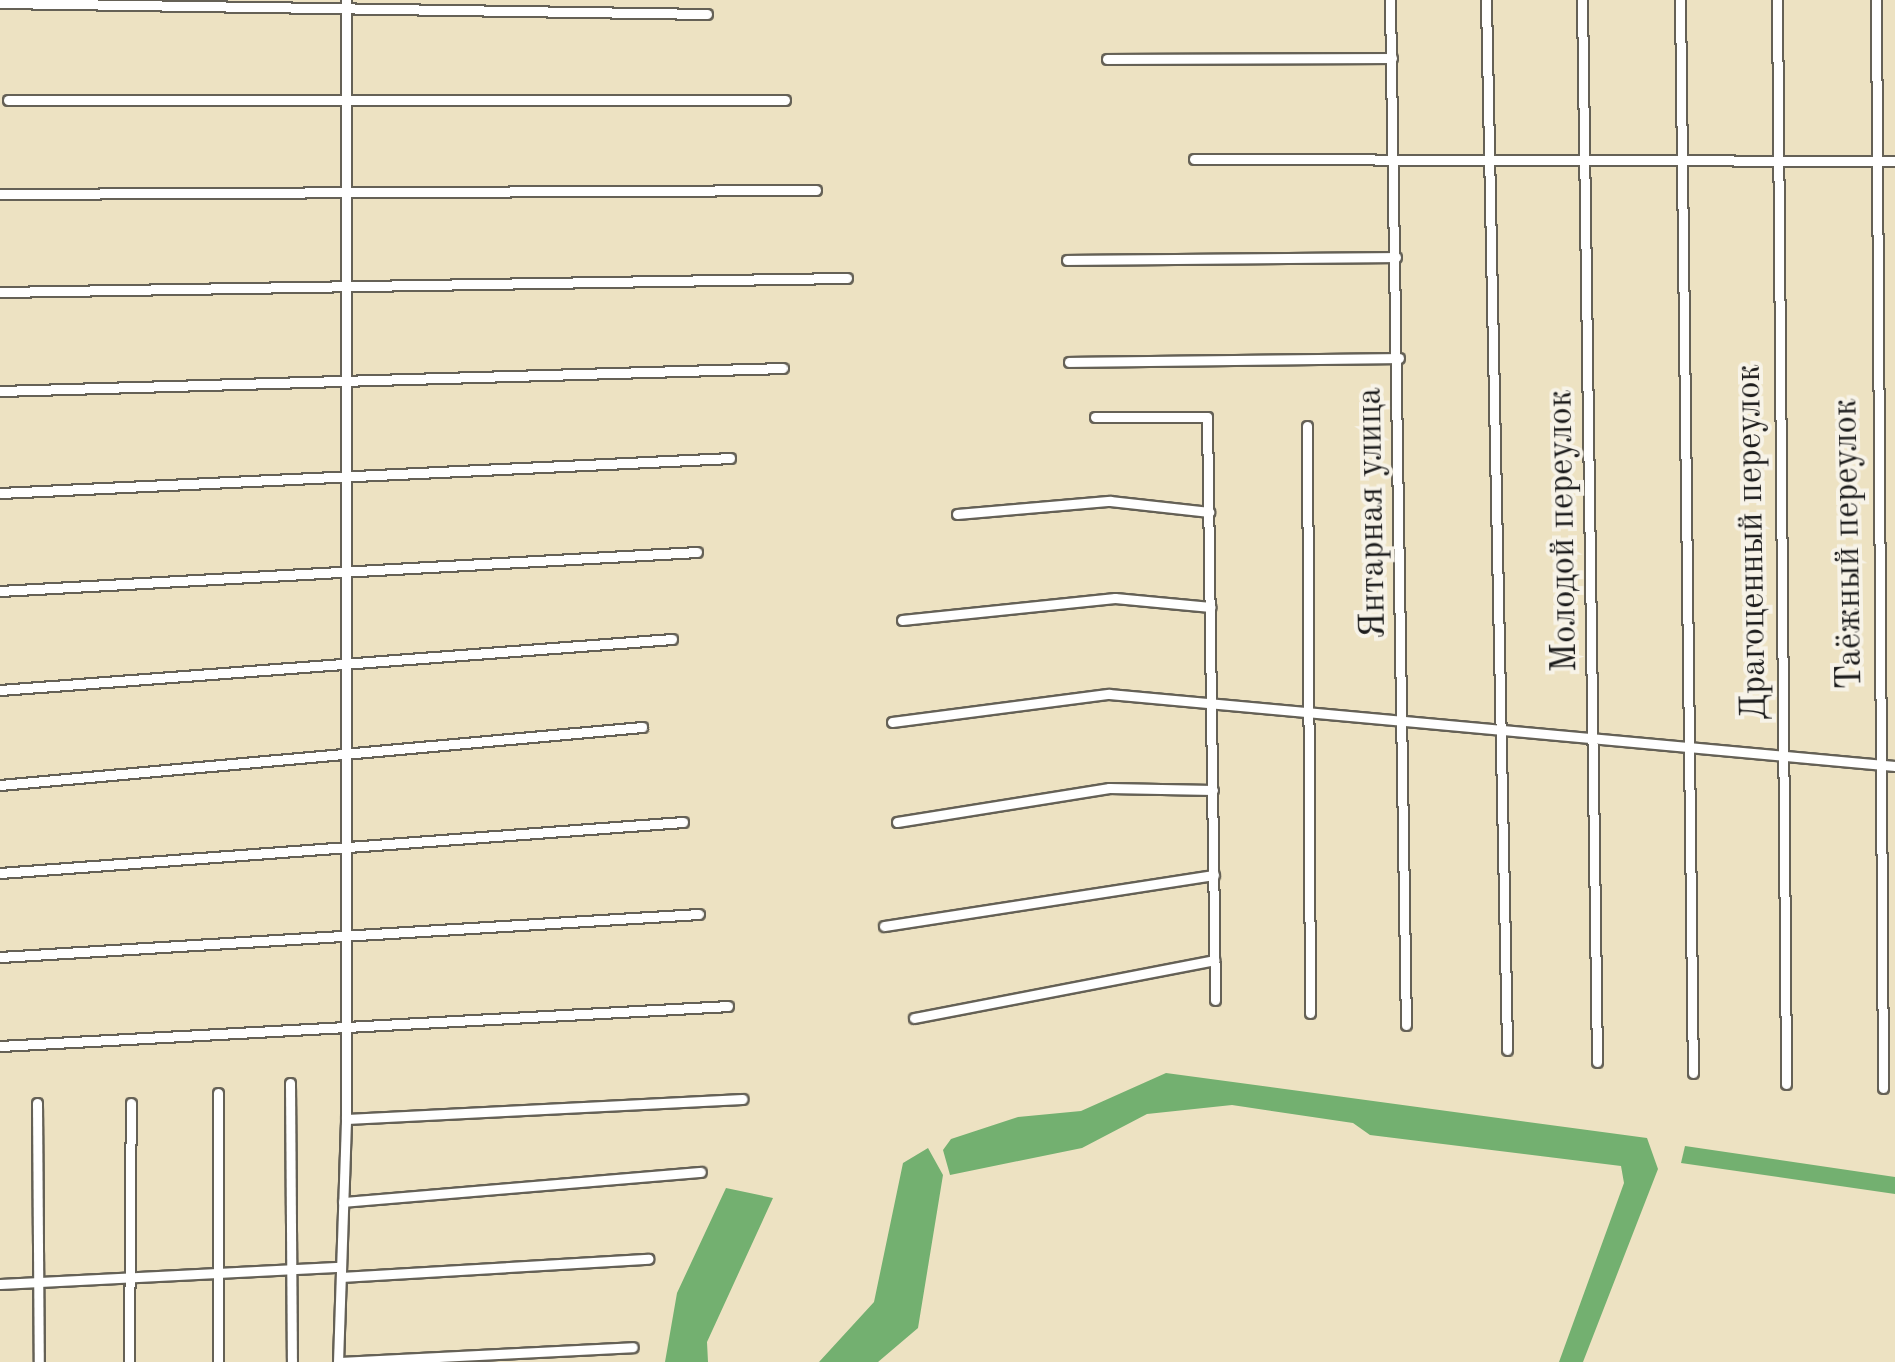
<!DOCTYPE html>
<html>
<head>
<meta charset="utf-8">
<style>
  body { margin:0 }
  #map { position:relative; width:1895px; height:1362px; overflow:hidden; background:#ede2c2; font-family:"Old Standard TT",serif }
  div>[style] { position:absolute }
  .forest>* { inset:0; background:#73b070 }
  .roads { filter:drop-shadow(2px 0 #656156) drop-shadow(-2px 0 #656156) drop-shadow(0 2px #656156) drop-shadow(0 -2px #656156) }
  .street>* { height:9px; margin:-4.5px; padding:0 4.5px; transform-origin:4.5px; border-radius:4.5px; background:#fff }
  span { translate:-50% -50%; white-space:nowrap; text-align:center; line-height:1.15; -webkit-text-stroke:8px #f7f3e8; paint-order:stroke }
  .street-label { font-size:35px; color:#1c1c1c }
</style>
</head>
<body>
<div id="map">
  <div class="forest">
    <div style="clip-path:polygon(1166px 1073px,1647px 1138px,1658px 1169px,1583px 1362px,1559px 1362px,1624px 1183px,1621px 1166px,1370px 1135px,1353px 1123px,1232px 1105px,1147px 1114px,1082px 1148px,950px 1175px,943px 1150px,951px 1139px,1018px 1117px,1081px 1111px)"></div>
    <div style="clip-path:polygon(1685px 1146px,1895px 1177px,1895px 1194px,1681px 1163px)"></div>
    <div style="clip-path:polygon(928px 1148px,943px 1175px,918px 1328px,878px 1362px,819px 1362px,874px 1302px,903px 1163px)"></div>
    <div style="clip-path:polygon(726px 1188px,773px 1198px,707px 1342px,708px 1362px,665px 1362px,677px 1293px)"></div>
  </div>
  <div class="roads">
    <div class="street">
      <div style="left:346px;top:0;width:1119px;rotate:90deg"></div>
      <div style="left:346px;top:1119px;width:397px;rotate:-2.9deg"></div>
      <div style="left:1390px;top:0;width:1025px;rotate:89.11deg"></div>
      <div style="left:1486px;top:0;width:1050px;rotate:88.85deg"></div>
      <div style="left:1582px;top:0;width:1062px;rotate:89.19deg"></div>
      <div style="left:1680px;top:0;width:1073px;rotate:89.31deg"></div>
      <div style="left:1777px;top:0;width:1084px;rotate:89.52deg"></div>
      <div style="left:1876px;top:0;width:1088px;rotate:89.63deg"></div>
      <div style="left:0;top:3px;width:707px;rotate:0.89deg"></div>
      <div style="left:1107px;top:59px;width:285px;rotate:-0.2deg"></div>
      <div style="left:8px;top:100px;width:777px"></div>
      <div style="left:1194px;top:159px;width:701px;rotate:0.16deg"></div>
      <div style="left:0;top:194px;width:816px;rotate:-0.28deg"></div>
      <div style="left:1067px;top:260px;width:329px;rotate:-0.5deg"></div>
      <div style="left:0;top:292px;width:847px;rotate:-0.95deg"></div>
      <div style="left:1069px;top:362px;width:330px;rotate:-0.7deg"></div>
      <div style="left:0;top:391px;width:783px;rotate:-1.68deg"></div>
      <div style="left:1095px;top:417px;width:112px"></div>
      <div style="left:1207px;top:417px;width:583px;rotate:89.21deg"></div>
      <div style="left:1307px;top:426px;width:587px;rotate:89.71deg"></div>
      <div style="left:0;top:493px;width:731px;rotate:-2.74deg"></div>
      <div style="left:957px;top:514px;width:154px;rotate:-4.9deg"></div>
      <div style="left:1110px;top:501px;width:100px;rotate:6.3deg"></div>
      <div style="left:0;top:591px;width:698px;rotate:-3.2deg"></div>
      <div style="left:902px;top:620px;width:214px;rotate:-5.9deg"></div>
      <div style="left:1115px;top:598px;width:96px;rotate:5.4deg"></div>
      <div style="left:0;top:690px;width:674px;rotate:-4.34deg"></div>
      <div style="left:892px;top:722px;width:219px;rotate:-7.4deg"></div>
      <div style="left:1109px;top:694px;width:789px;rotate:5.23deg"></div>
      <div style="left:0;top:785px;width:645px;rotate:-5.16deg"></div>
      <div style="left:897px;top:822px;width:215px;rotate:-9.1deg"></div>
      <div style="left:1109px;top:788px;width:104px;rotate:1.1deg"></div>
      <div style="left:0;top:873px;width:685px;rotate:-4.27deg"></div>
      <div style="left:884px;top:926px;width:334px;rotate:-8.8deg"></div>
      <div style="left:0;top:957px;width:700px;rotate:-3.52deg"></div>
      <div style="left:914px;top:1018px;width:306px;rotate:-10.9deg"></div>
      <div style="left:0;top:1046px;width:729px;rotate:-3.14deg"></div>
      <div style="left:290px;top:1083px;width:279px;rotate:89.6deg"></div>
      <div style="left:37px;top:1103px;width:259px;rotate:89.6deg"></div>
      <div style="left:343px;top:1202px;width:359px;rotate:-4.8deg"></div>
      <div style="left:341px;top:1277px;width:308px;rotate:-3.4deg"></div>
      <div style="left:0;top:1284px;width:341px;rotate:-2.9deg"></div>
      <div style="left:129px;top:1362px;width:259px;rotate:-89.6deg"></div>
      <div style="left:218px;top:1362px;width:269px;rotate:-90deg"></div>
      <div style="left:338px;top:1362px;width:243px;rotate:-88.1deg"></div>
      <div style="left:339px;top:1362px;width:294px;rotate:-2.9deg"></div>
    </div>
  </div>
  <div class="street-label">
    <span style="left:1373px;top:513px;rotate:-91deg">Янтарная улица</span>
    <span style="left:1564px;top:531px;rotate:-91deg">Молодой переулок</span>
    <span style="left:1753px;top:542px;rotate:-91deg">Драгоценный переулок</span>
    <span style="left:1849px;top:544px;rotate:-91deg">Таёжный переулок</span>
  </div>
</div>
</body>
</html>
